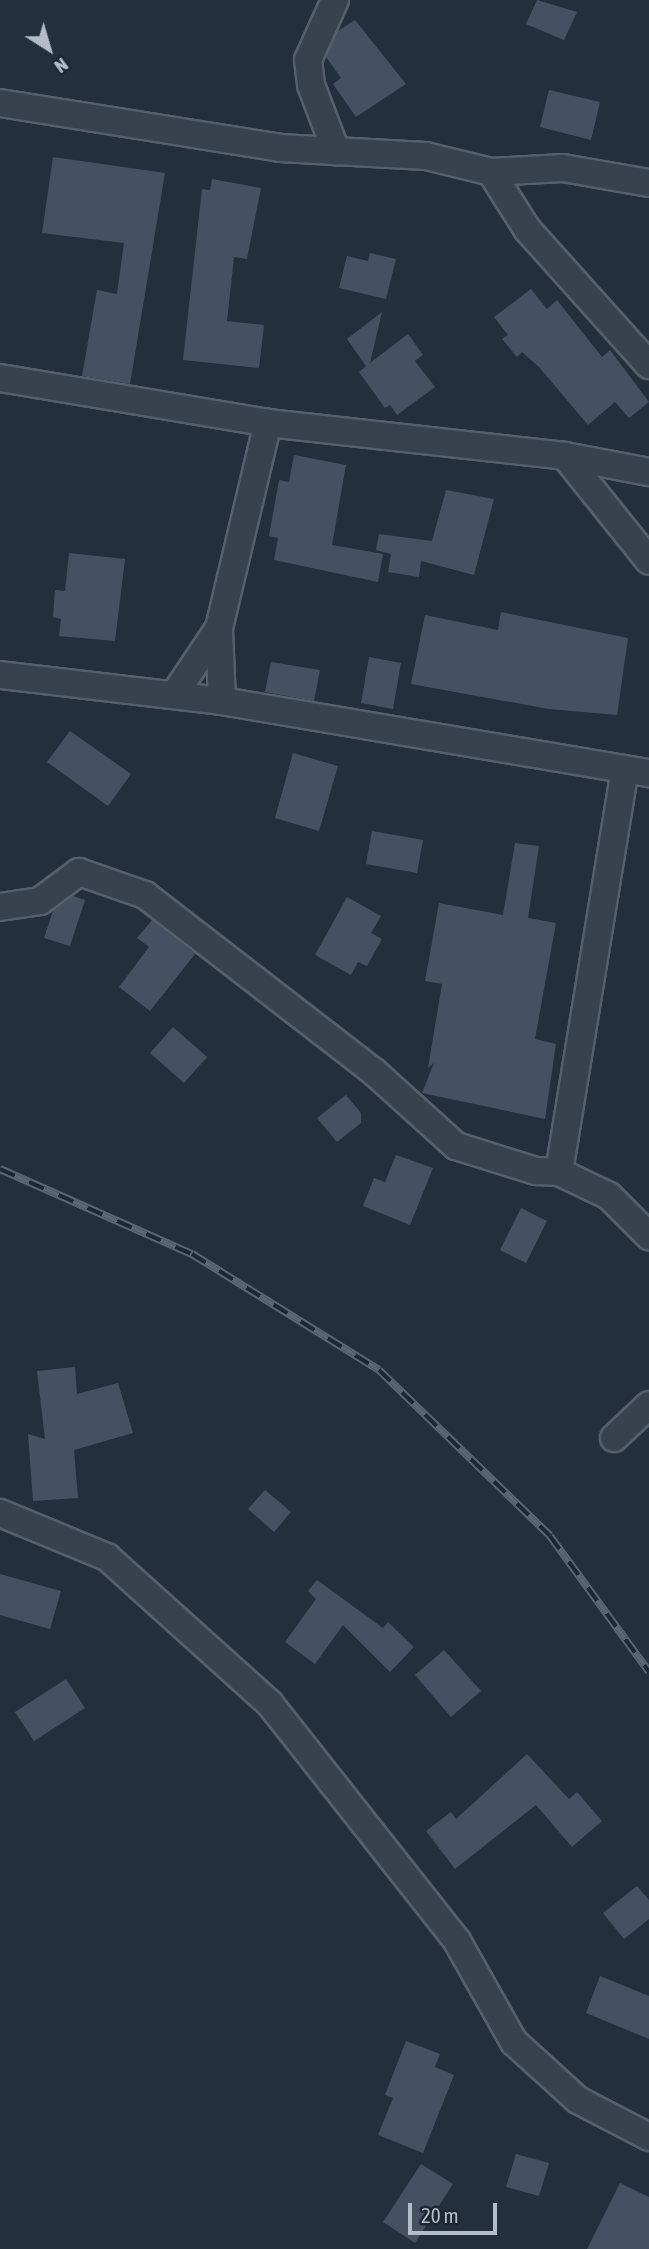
<!DOCTYPE html>
<html>
<head>
<meta charset="utf-8">
<style>
  body { margin:0 }
  #map { position:relative; width:649px; height:2249px; overflow:hidden; background:#242f3e; font-family:"Asap Condensed",sans-serif }
  div>[style] { position:absolute }
  .building>* { inset:0; background:#455162 }
  .roads { filter:drop-shadow(2px 0 #565f6c) drop-shadow(-2px 0 #565f6c) drop-shadow(0 2px #565f6c) drop-shadow(0 -2px #565f6c) }
  .minor>* { height:26px; margin:-13px; padding:0 13px; transform-origin:13px; border-radius:13px; background:#38414e }
  .rail>* { height:8px; margin-top:-4px; transform-origin:0; background:repeating-linear-gradient(90deg,#1d2633 0 16px,#5a6575 0 32px); box-sizing:border-box; border-block:2px solid #5a6575 }
  span { translate:-50% -50%; white-space:nowrap; text-align:center; line-height:1.15; -webkit-text-stroke:7px #1d2633; paint-order:stroke }
  .north { position:absolute; left:14px; top:14px; width:70px; height:70px; -webkit-text-stroke:5px #1d2633; paint-order:stroke; rotate:143deg; font-size:19px; font-weight:700; line-height:28px; text-align:center; color:#b4bcc9 }
  .north::after { content:''; display:block; margin:auto; width:24px; height:32px; background:#b4bcc9; clip-path:polygon(50% 0,100% 100%,50% 72%,0 100%) }
  .scale { position:absolute; left:408px; top:2203px; width:89px; height:32px; box-sizing:border-box; border:4px solid #b4bcc9; border-top:0; padding-left:9px; font-size:21px; line-height:24px; white-space:nowrap; color:#b4bcc9; -webkit-text-stroke:5px #1d2633; paint-order:stroke }
</style>
</head>
<body>
<div id="map">
  <div class="building">
    <div style="clip-path:polygon(537px 0,577px 12px,564px 40px,526px 24px)"></div>
    <div style="clip-path:polygon(355px 20px,406px 84px,356px 117px,333px 84px,341px 78px,326px 57px,338px 31px)"></div>
    <div style="clip-path:polygon(549px 90px,600px 102px,591px 140px,540px 127px)"></div>
    <div style="clip-path:polygon(53px 157px,165px 173px,130px 384px,82px 376px,97px 290px,117px 294px,124px 243px,42px 233px)"></div>
    <div style="clip-path:polygon(212px 179px,261px 188px,247px 259px,234px 257px,227px 321px,264px 325px,259px 368px,183px 360px,202px 189px,210px 190px)"></div>
    <div style="clip-path:polygon(370px 253px,396px 259px,386px 299px,339px 288px,347px 256px,368px 261px)"></div>
    <div style="clip-path:polygon(531px 289px,547px 309px,557px 300px,602px 357px,610px 350px,649px 402px,629px 418px,615px 402px,588px 425px,539px 367px,522px 352px,517px 357px,502px 339px,508px 335px,494px 317px)"></div>
    <div style="clip-path:polygon(382px 312px,370px 363px,408px 334px,423px 355px,415px 361px,435px 387px,397px 415px,390px 405px,385px 408px,359px 372px,366px 366px,347px 339px)"></div>
    <div style="clip-path:polygon(294px 455px,346px 465px,332px 545px,383px 554px,378px 582px,274px 560px,278px 538px,269px 536px,279px 480px,289px 482px)"></div>
    <div style="clip-path:polygon(446px 490px,494px 499px,474px 575px,421px 561px,419px 577px,388px 572px,391px 554px,376px 550px,379px 534px,432px 541px)"></div>
    <div style="clip-path:polygon(69px 553px,125px 559px,115px 641px,59px 636px,61px 619px,53px 617px,55px 590px,65px 591px)"></div>
    <div style="clip-path:polygon(501px 612px,628px 638px,617px 715px,549px 709px,411px 684px,425px 615px,498px 630px)"></div>
    <div style="clip-path:polygon(369px 657px,401px 663px,393px 709px,361px 703px)"></div>
    <div style="clip-path:polygon(271px 662px,320px 670px,314px 701px,265px 692px)"></div>
    <div style="clip-path:polygon(70px 731px,131px 774px,108px 806px,47px 762px)"></div>
    <div style="clip-path:polygon(293px 753px,338px 766px,319px 831px,275px 818px)"></div>
    <div style="clip-path:polygon(372px 831px,423px 840px,417px 873px,366px 864px)"></div>
    <div style="clip-path:polygon(515px 843px,539px 846px,528px 918px,556px 923px,535px 1039px,556px 1044px,545px 1119px,422px 1093px,434px 1063px,428px 1068px,442px 984px,425px 981px,439px 903px,503px 915px)"></div>
    <div style="clip-path:polygon(73px 896px,85px 900px,70px 946px,44px 938px,53px 911px)"></div>
    <div style="clip-path:polygon(347px 897px,381px 916px,371px 933px,382px 939px,367px 966px,358px 962px,351px 975px,315px 955px)"></div>
    <div style="clip-path:polygon(152px 920px,195px 954px,150px 1011px,119px 987px,149px 947px,137px 938px)"></div>
    <div style="clip-path:polygon(173px 1027px,207px 1057px,184px 1083px,150px 1053px)"></div>
    <div style="clip-path:polygon(346px 1095px,361px 1113px,361px 1123px,337px 1142px,317px 1118px)"></div>
    <div style="clip-path:polygon(396px 1155px,433px 1168px,410px 1225px,363px 1206px,374px 1178px,385px 1182px)"></div>
    <div style="clip-path:polygon(521px 1208px,547px 1221px,526px 1263px,500px 1250px)"></div>
    <div style="clip-path:polygon(75px 1367px,77px 1394px,118px 1383px,133px 1433px,74px 1450px,78px 1498px,33px 1501px,28px 1434px,45px 1439px,37px 1371px)"></div>
    <div style="clip-path:polygon(265px 1490px,291px 1512px,274px 1532px,248px 1509px)"></div>
    <div style="clip-path:polygon(0 1574px,61px 1591px,50px 1629px,0 1615px)"></div>
    <div style="clip-path:polygon(317px 1580px,383px 1628px,388px 1622px,414px 1647px,390px 1672px,343px 1625px,315px 1664px,285px 1642px,316px 1599px,308px 1591px)"></div>
    <div style="clip-path:polygon(444px 1650px,481px 1691px,451px 1717px,415px 1675px)"></div>
    <div style="clip-path:polygon(66px 1679px,85px 1708px,34px 1741px,15px 1712px)"></div>
    <div style="clip-path:polygon(527px 1754px,569px 1799px,577px 1792px,602px 1821px,572px 1847px,536px 1805px,455px 1869px,426px 1831px,451px 1812px,456px 1819px)"></div>
    <div style="clip-path:polygon(637px 1886px,649px 1900px,649px 1919px,624px 1939px,603px 1913px)"></div>
    <div style="clip-path:polygon(600px 1976px,649px 1996px,649px 2039px,586px 2013px)"></div>
    <div style="clip-path:polygon(406px 2041px,440px 2054px,435px 2067px,454px 2075px,423px 2153px,378px 2135px,393px 2098px,385px 2095px)"></div>
    <div style="clip-path:polygon(516px 2154px,549px 2163px,539px 2196px,506px 2187px)"></div>
    <div style="clip-path:polygon(421px 2164px,453px 2184px,415px 2243px,383px 2222px)"></div>
    <div style="clip-path:polygon(620px 2183px,649px 2197px,649px 2249px,587px 2249px)"></div>
  </div>
  <div class="roads">
    <div class="minor">
      <div style="left:335px;top:0;width:66px;rotate:114.2deg"></div>
      <div style="left:308px;top:60px;width:25px;rotate:83deg"></div>
      <div style="left:311px;top:85px;width:71px;rotate:69.3deg"></div>
      <div style="left:0;top:103px;width:284px;rotate:9.1deg"></div>
      <div style="left:280px;top:148px;width:146px;rotate:3.1deg"></div>
      <div style="left:426px;top:156px;width:67px;rotate:13.8deg"></div>
      <div style="left:491px;top:172px;width:67px;rotate:57.7deg"></div>
      <div style="left:527px;top:229px;width:183px;rotate:48.1deg"></div>
      <div style="left:491px;top:172px;width:72px;rotate:-3.2deg"></div>
      <div style="left:563px;top:168px;width:87px;rotate:9.9deg"></div>
      <div style="left:0;top:378px;width:272px;rotate:9.5deg"></div>
      <div style="left:268px;top:423px;width:299px;rotate:6.3deg"></div>
      <div style="left:565px;top:456px;width:86px;rotate:10.8deg"></div>
      <div style="left:565px;top:456px;width:134px;rotate:51.3deg"></div>
      <div style="left:0;top:675px;width:224px;rotate:6.7deg"></div>
      <div style="left:222px;top:701px;width:433px;rotate:9.6deg"></div>
      <div style="left:174px;top:695px;width:81px;rotate:-56.1deg"></div>
      <div style="left:222px;top:701px;width:73px;rotate:-92.4deg"></div>
      <div style="left:219px;top:628px;width:211px;rotate:-76.6deg"></div>
      <div style="left:0;top:907px;width:40px;rotate:-8.5deg"></div>
      <div style="left:40px;top:901px;width:49px;rotate:-36.6deg"></div>
      <div style="left:79px;top:872px;width:70px;rotate:19.2deg"></div>
      <div style="left:145px;top:895px;width:288px;rotate:37.7deg"></div>
      <div style="left:373px;top:1071px;width:112px;rotate:42.1deg"></div>
      <div style="left:456px;top:1146px;width:84px;rotate:17.4deg"></div>
      <div style="left:536px;top:1171px;width:23px;rotate:2deg"></div>
      <div style="left:559px;top:1172px;width:55px;rotate:25.6deg"></div>
      <div style="left:609px;top:1196px;width:57px;rotate:45deg"></div>
      <div style="left:559px;top:1172px;width:407px;rotate:-80.7deg"></div>
      <div style="left:614px;top:1438px;width:48px;rotate:-43.3deg"></div>
      <div style="left:0;top:1513px;width:116px;rotate:22.4deg"></div>
      <div style="left:107px;top:1557px;width:219px;rotate:42deg"></div>
      <div style="left:270px;top:1704px;width:302px;rotate:51.7deg"></div>
      <div style="left:457px;top:1941px;width:116px;rotate:60.6deg"></div>
      <div style="left:514px;top:2042px;width:86px;rotate:42.2deg"></div>
      <div style="left:578px;top:2100px;width:80px;rotate:27.5deg"></div>
    </div>
  </div>
  <div class="rail">
    <div style="left:0;top:1169px;width:210px;rotate:23.9deg"></div>
    <div style="left:192px;top:1254px;width:220px;rotate:31.8deg"></div>
    <div style="left:379px;top:1370px;width:238px;rotate:44.1deg"></div>
    <div style="left:550px;top:1536px;width:168px;rotate:53.9deg"></div>
  </div>
  <div class="north">N</div>
  <div class="scale">20 m</div>
</div>
</body>
</html>
